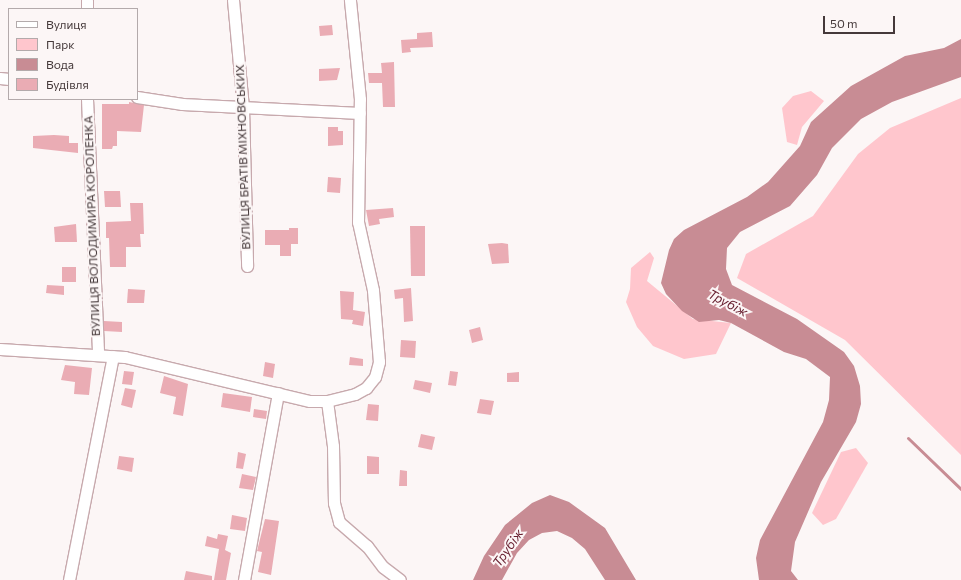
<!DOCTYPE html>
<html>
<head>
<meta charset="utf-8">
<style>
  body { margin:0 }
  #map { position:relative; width:961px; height:580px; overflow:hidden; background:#fcf6f6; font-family:Commissioner,sans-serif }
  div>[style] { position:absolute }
  .green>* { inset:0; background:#ffc6cd }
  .water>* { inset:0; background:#c88c94 }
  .stream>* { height:3px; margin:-1.5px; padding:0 1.5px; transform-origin:1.5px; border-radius:1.5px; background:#c88c94 }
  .building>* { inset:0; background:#eaacb4 }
  .roads { filter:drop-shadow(1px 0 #c7a9ad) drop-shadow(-1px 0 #c7a9ad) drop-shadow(0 1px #c7a9ad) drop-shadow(0 -1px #c7a9ad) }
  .street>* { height:11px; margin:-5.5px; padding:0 5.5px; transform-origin:5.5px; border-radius:5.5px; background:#fff }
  span { translate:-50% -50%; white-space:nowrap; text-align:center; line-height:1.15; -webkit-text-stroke:4px #fcf6f6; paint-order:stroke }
  .street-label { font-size:12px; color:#45393a }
  .water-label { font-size:13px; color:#682030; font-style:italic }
  .legend { position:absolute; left:8px; top:8px; width:130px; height:92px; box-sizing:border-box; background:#fcf6f6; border:1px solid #b3aaab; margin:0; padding:5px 7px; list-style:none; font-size:12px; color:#45393a }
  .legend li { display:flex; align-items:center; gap:8px; height:20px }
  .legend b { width:20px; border:1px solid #b3aaab }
  .scale { position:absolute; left:823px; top:16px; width:72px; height:18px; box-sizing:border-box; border:2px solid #45393a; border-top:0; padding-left:5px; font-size:12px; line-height:14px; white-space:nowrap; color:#45393a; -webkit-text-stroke:3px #fcf6f6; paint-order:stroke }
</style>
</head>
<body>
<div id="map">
  <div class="green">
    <div style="clip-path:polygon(811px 91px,824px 101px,802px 127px,797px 145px,787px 142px,782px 108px,793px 96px)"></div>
    <div style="clip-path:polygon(961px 98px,961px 455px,845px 340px,737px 278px,746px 254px,813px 216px,858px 154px,890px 128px)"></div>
    <div style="clip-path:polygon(650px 252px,654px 258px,647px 281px,693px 319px,731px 323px,716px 354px,684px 359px,653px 346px,637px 327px,626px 302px,630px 289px,631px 268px)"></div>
    <div style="clip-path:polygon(856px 448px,868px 463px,836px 519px,823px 525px,812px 513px,841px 452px)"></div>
  </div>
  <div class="water">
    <div style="clip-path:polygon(961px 39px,961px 77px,892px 102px,861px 119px,832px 148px,817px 175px,790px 206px,740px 232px,727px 248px,726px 269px,732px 285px,797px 319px,844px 352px,854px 366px,860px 386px,861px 404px,856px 422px,821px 482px,795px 542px,791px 571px,798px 580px,759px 580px,756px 558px,760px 540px,823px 422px,829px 400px,830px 377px,806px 359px,784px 352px,731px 323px,719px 320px,699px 322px,682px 311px,666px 294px,661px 283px,669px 250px,674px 239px,684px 230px,747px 197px,768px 182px,800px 146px,811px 122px,851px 86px,905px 56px,944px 48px)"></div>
    <div style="clip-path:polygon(550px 495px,569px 502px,605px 528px,636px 580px,605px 580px,585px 549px,572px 538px,557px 531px,542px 533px,529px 540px,517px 553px,502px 580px,473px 580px,484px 556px,505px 525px,532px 503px)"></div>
  </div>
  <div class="stream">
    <div style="left:908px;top:438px;width:74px;rotate:43.9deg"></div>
  </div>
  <div class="building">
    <div style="clip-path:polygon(332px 25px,333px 35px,320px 36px,319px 26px)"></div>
    <div style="clip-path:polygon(432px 32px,433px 47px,410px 48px,411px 52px,402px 53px,401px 40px,417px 39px,417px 33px)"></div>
    <div style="clip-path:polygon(394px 62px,395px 107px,383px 107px,382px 83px,369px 83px,368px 73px,382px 73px,381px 63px)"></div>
    <div style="clip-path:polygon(340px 68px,337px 80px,319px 81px,319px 69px)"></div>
    <div style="clip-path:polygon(129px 102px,144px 105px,141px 132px,117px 131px,117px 146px,113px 146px,112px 149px,102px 149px,102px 104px,129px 104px)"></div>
    <div style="clip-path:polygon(328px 127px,338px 127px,338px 131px,343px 131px,343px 145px,328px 146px)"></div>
    <div style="clip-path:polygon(54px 135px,69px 136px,69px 143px,78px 143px,78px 153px,33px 148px,33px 136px)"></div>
    <div style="clip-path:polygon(328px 177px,341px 178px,340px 193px,327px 192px)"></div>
    <div style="clip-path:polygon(104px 191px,120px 191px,121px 207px,105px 207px)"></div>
    <div style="clip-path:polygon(130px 203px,143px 203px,144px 234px,140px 234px,141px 247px,126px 247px,126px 267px,110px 267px,109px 238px,106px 238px,106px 222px,131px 221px)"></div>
    <div style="clip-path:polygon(393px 208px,394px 217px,379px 219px,380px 224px,369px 226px,366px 210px)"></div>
    <div style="clip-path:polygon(76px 224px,77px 242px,55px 242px,54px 227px)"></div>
    <div style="clip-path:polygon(410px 226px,425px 226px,425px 276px,411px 276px)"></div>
    <div style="clip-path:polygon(289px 228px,298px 228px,298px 244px,291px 244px,291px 256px,280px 256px,280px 245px,265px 245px,265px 230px,289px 230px)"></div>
    <div style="clip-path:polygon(502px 243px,508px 244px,509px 263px,492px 264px,488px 244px)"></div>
    <div style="clip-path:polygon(62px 267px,76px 267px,76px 282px,62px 282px)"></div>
    <div style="clip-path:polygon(47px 285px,64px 286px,64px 295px,46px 293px)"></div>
    <div style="clip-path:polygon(411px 288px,413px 321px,404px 322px,403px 298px,395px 299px,394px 290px)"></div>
    <div style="clip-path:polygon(128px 289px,145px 290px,144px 303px,127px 303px)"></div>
    <div style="clip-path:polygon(340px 291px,354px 292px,353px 310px,365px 312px,363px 326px,352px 324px,353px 320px,341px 319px)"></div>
    <div style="clip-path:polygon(104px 321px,122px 322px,122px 332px,104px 331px)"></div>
    <div style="clip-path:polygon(480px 327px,483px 340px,472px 343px,469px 330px)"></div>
    <div style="clip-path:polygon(401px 340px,416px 341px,415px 358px,400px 357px)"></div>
    <div style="clip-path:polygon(350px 357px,363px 359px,363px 366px,349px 365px)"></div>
    <div style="clip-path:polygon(265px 362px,275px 364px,273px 378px,263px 376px)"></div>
    <div style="clip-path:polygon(65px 365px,92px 368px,89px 395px,74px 394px,75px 382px,61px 380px)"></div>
    <div style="clip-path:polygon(124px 371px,134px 372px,132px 385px,122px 384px)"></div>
    <div style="clip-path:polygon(450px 371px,458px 372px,456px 386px,448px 385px)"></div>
    <div style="clip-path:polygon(519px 372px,519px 382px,507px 382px,507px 373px)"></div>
    <div style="clip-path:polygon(164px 376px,188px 384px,183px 416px,173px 414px,176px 397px,160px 393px)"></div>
    <div style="clip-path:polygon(415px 380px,432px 383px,430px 393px,413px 389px)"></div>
    <div style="clip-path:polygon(125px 388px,136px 390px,132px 408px,121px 405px)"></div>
    <div style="clip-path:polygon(223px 393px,252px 397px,250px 412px,221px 407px)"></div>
    <div style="clip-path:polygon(480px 399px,494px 401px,491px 415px,477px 413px)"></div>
    <div style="clip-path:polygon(368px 404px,379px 405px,378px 421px,366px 420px)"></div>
    <div style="clip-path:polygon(254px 409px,267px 411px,266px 419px,253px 417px)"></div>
    <div style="clip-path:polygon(421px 434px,435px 437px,432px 450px,418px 447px)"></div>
    <div style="clip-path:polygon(238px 452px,246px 454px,243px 469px,236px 468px)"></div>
    <div style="clip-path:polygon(119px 456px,134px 458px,132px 472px,117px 469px)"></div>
    <div style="clip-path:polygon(367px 456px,379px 457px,379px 474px,367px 474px)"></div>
    <div style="clip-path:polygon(400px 470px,407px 471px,407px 486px,399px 486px)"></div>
    <div style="clip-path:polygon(242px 474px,256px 477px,253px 490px,239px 488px)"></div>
    <div style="clip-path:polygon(232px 515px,247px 518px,245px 531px,230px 529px)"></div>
    <div style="clip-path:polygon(265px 519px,279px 521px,271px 575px,258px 572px,262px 552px,257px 551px)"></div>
    <div style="clip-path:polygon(218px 534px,228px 536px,225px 550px,231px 553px,226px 580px,214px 580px,219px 549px,205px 546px,207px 536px,217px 539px)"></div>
    <div style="clip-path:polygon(186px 571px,212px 576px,212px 580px,184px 580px)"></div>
  </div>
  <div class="roads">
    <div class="street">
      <div style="left:233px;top:0;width:108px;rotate:84.7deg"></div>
      <div style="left:243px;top:108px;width:158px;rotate:88.5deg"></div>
      <div style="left:87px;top:9px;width:9px;rotate:-90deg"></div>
      <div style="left:0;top:78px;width:9px;rotate:6deg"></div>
      <div style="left:137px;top:97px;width:46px;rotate:8.8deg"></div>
      <div style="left:182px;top:104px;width:178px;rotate:2.9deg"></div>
      <div style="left:87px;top:99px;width:255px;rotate:87.5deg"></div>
      <div style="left:0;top:349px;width:125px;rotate:3.7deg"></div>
      <div style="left:125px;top:357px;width:190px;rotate:13.4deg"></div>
      <div style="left:310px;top:401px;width:17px"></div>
      <div style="left:327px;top:401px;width:45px;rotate:82.4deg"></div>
      <div style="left:333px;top:446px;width:57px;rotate:89deg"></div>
      <div style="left:334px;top:503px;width:20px;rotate:75deg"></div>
      <div style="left:339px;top:522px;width:37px;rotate:41deg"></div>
      <div style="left:367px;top:546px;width:26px;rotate:53deg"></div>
      <div style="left:383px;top:567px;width:21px;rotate:37deg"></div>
      <div style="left:327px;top:401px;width:29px;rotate:-14deg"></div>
      <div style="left:355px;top:394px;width:13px;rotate:-29deg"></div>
      <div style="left:366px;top:388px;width:14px;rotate:-51deg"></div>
      <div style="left:375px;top:377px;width:16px;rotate:-75deg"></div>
      <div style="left:379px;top:362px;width:72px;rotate:-94.8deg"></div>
      <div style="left:373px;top:290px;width:70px;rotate:-102.4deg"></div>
      <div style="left:358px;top:222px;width:123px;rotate:-89.1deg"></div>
      <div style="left:360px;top:99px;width:100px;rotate:-95.8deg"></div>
      <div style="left:69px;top:580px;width:228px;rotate:-78.9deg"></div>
      <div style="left:244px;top:580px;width:190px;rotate:-79.7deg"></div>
    </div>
  </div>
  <div class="street-label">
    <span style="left:243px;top:157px;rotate:-92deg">ВУЛИЦЯ БРАТІВ МІХНОВСЬКИХ</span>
    <span style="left:92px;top:226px;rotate:-92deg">ВУЛИЦЯ ВОЛОДИМИРА КОРОЛЕНКА</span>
  </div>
  <div class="water-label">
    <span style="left:728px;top:303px;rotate:28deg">Трубіж</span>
    <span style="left:508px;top:548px;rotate:-55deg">Трубіж</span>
  </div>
  <ul class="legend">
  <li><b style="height:5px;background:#fff"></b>Вулиця</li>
  <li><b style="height:11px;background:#ffc6cd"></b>Парк</li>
  <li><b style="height:11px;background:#c88c94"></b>Вода</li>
  <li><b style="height:11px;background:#eaacb4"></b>Будівля</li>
  </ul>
  <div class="scale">50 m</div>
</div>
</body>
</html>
